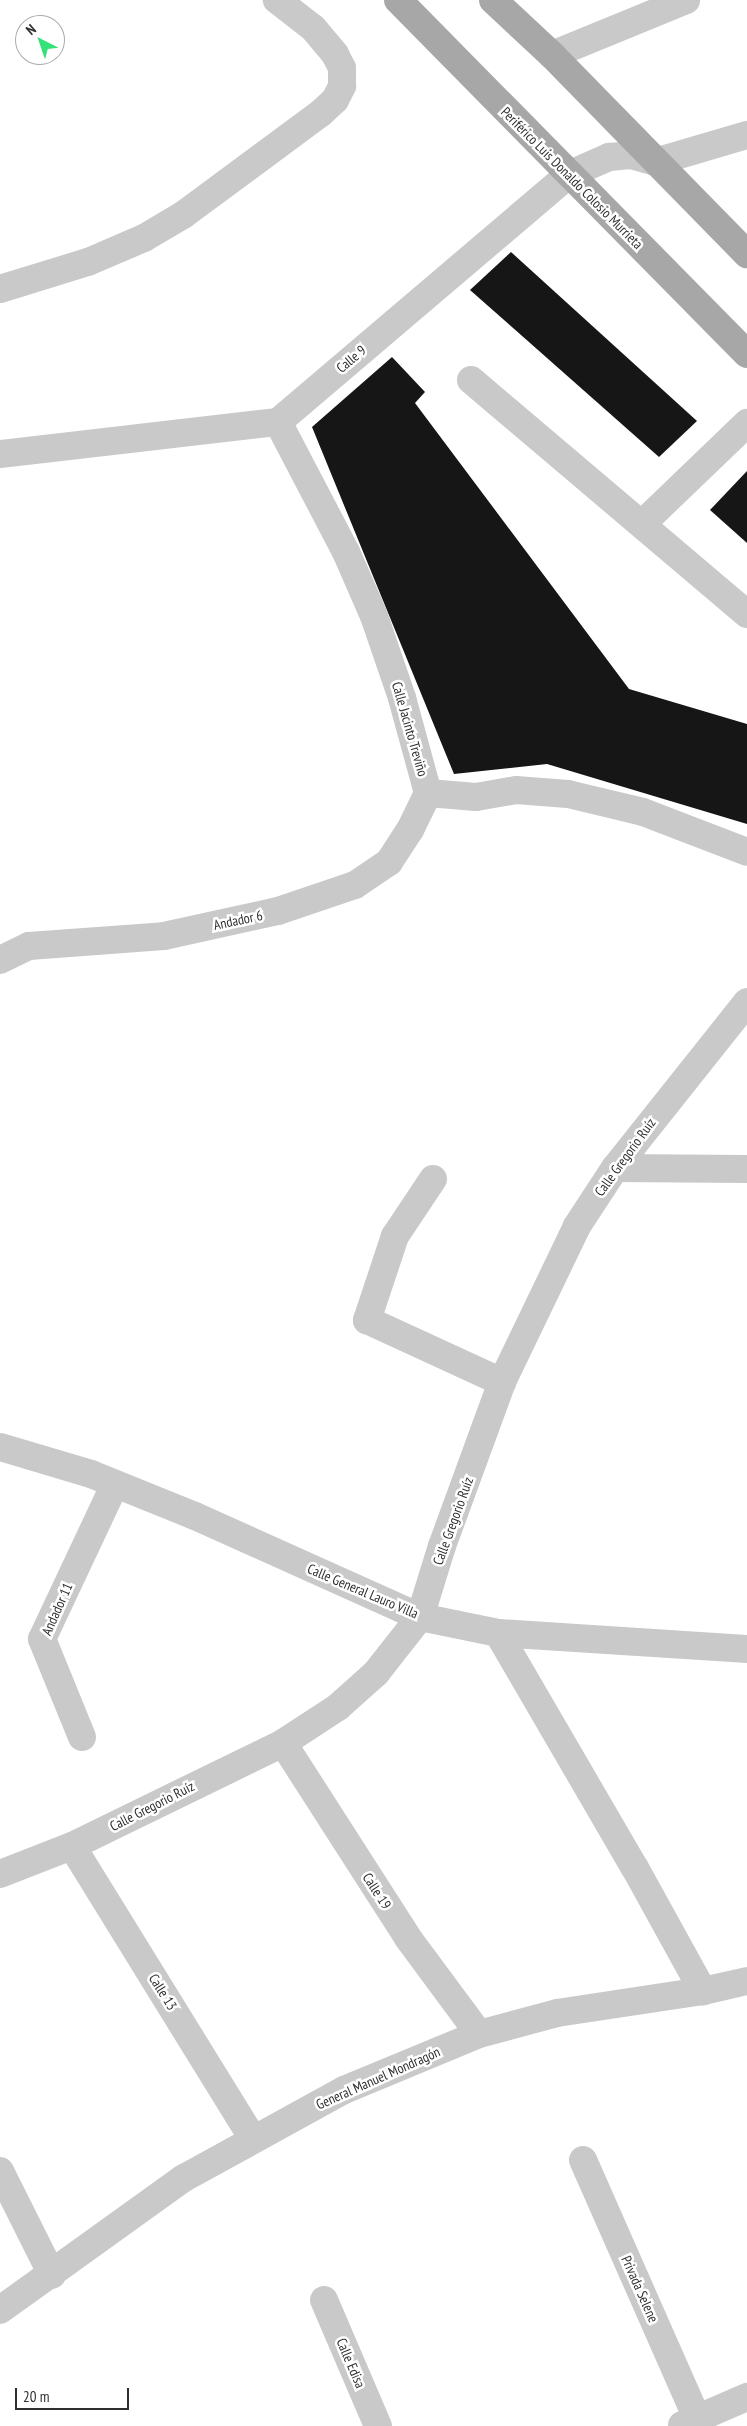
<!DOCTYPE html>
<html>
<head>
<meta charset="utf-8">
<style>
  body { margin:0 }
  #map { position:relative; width:747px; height:2426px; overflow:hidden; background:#fff; font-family:"PT Sans Narrow",sans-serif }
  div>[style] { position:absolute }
  .building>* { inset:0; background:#161616 }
  .minor>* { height:28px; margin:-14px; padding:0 14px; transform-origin:14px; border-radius:14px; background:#c9c9c9 }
  .major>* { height:28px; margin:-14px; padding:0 14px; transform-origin:14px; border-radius:14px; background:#a7a7a7 }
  span { translate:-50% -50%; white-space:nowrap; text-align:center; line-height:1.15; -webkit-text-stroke:5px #fff; paint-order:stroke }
  .street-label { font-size:14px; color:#2f2f2f }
  .north { position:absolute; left:15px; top:15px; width:50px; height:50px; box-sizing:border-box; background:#fff; border:1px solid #acacac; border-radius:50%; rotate:319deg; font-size:14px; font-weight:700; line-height:20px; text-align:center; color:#2f2f2f }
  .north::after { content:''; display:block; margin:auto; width:18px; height:22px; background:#35e179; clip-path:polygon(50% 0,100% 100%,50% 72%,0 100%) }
  .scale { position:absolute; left:15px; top:2388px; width:114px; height:22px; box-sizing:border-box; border:2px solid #2f2f2f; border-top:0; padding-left:6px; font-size:15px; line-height:18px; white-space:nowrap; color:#2f2f2f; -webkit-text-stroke:4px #fff; paint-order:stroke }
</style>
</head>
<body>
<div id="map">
  <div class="building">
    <div style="clip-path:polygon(511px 252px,697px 421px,659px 457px,470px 290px)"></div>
    <div style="clip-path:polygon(392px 357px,425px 392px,415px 403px,629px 689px,747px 724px,747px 824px,547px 764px,454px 774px,312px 427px)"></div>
    <div style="clip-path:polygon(747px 471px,747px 543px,710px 510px)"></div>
  </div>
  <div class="minor">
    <div style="left:552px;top:55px;width:145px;rotate:-22.3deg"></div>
    <div style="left:0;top:289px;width:92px;rotate:-17.1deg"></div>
    <div style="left:88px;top:262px;width:61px;rotate:-23.2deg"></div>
    <div style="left:144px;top:238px;width:45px;rotate:-30.5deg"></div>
    <div style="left:183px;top:215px;width:172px;rotate:-36.5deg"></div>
    <div style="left:321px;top:113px;width:19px;rotate:-43deg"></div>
    <div style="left:335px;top:100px;width:16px;rotate:-63deg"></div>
    <div style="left:342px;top:86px;width:18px;rotate:-90deg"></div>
    <div style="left:342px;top:68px;width:16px;rotate:-117deg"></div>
    <div style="left:335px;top:54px;width:34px;rotate:-130deg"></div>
    <div style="left:313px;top:28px;width:46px;rotate:-142.1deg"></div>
    <div style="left:471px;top:380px;width:362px;rotate:40.3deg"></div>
    <div style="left:278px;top:422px;width:147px;rotate:62.4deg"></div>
    <div style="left:346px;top:552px;width:70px;rotate:66.4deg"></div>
    <div style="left:374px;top:616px;width:87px;rotate:71.1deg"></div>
    <div style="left:402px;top:698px;width:98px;rotate:74.7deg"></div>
    <div style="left:0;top:454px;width:280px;rotate:-6.6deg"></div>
    <div style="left:278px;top:422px;width:381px;rotate:-40.4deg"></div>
    <div style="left:568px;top:175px;width:45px;rotate:-23.7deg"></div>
    <div style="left:609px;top:157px;width:22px;rotate:-5deg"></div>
    <div style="left:631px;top:155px;width:25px;rotate:16deg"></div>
    <div style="left:655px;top:162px;width:96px;rotate:-16.4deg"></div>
    <div style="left:642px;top:524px;width:146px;rotate:-43.9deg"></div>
    <div style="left:428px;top:793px;width:48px;rotate:4.8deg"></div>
    <div style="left:476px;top:797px;width:41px;rotate:-9.9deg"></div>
    <div style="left:516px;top:790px;width:52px;rotate:4.4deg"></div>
    <div style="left:568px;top:794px;width:77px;rotate:13.5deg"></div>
    <div style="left:643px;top:812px;width:111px;rotate:21deg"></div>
    <div style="left:0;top:960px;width:32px;rotate:-26deg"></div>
    <div style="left:29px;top:946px;width:135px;rotate:-4.2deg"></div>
    <div style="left:164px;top:936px;width:117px;rotate:-12.4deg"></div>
    <div style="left:278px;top:911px;width:81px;rotate:-18.7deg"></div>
    <div style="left:355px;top:885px;width:41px;rotate:-34.1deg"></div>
    <div style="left:389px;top:862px;width:38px;rotate:-57deg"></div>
    <div style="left:410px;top:830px;width:41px;rotate:-64.1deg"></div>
    <div style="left:615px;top:1168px;width:132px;rotate:0.4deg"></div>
    <div style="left:433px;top:1179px;width:69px;rotate:123.7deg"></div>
    <div style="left:395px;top:1236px;width:89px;rotate:108.4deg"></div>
    <div style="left:367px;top:1320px;width:149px;rotate:24.7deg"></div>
    <div style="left:0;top:1447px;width:95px;rotate:16.5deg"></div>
    <div style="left:91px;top:1474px;width:112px;rotate:22deg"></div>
    <div style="left:195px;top:1516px;width:247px;rotate:24.2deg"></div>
    <div style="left:420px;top:1617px;width:80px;rotate:11.6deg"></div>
    <div style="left:498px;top:1633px;width:250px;rotate:3.7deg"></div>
    <div style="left:498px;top:1633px;width:272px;rotate:59.8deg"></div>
    <div style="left:635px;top:1868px;width:141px;rotate:61.1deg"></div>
    <div style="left:82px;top:1737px;width:106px;rotate:-112.2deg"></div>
    <div style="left:42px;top:1639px;width:171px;rotate:-64.8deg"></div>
    <div style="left:283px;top:1743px;width:232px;rotate:57.3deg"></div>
    <div style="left:408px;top:1938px;width:119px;rotate:53.5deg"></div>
    <div style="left:72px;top:1846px;width:344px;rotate:58.3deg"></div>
    <div style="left:0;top:1874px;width:77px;rotate:-21.3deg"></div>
    <div style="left:72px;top:1846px;width:235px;rotate:-26deg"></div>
    <div style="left:283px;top:1743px;width:66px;rotate:-33.2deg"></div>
    <div style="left:338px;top:1707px;width:51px;rotate:-41.8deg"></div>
    <div style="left:376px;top:1673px;width:71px;rotate:-51.8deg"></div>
    <div style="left:420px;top:1617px;width:74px;rotate:-72.8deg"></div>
    <div style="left:442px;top:1546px;width:175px;rotate:-69.9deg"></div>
    <div style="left:502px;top:1382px;width:173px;rotate:-64.3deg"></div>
    <div style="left:577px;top:1226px;width:69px;rotate:-56.8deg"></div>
    <div style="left:615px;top:1168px;width:212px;rotate:-51.5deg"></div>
    <div style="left:583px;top:2160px;width:282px;rotate:66.2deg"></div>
    <div style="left:0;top:2171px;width:116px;rotate:63.4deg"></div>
    <div style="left:324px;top:2300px;width:137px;rotate:66.8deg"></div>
    <div style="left:0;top:2310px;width:226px;rotate:-35.7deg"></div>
    <div style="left:184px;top:2178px;width:183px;rotate:-28.8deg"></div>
    <div style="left:344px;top:2090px;width:146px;rotate:-22.5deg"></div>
    <div style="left:479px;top:2034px;width:81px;rotate:-15.1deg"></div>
    <div style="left:557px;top:2013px;width:148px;rotate:-8.6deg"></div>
    <div style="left:703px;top:1991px;width:45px;rotate:-12.8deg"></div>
    <div style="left:682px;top:2425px;width:71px;rotate:-23.3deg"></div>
  </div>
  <div class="major">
    <div style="left:398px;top:0;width:497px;rotate:45.4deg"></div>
    <div style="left:493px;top:0;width:81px;rotate:43deg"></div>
    <div style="left:552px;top:55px;width:279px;rotate:45.6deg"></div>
  </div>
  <div class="street-label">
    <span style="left:572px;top:178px;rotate:45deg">Periférico Luis Donaldo Colosio Murrieta</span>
    <span style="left:351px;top:359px;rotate:-40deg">Calle 9</span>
    <span style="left:410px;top:729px;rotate:74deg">Calle Jacinto Treviño</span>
    <span style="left:238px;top:920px;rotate:-12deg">Andador 6</span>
    <span style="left:625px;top:1157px;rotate:-54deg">Calle Gregorio Ruíz</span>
    <span style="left:453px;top:1521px;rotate:-70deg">Calle Gregorio Ruíz</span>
    <span style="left:363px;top:1591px;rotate:23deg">Calle General Lauro Villa</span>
    <span style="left:57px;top:1609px;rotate:-66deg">Andador 11</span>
    <span style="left:152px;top:1806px;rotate:-27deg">Calle Gregorio Ruíz</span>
    <span style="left:377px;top:1891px;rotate:57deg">Calle 19</span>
    <span style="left:163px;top:1992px;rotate:58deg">Calle 13</span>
    <span style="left:378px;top:2078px;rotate:-24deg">General Manuel Mondragón</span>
    <span style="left:640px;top:2289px;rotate:66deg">Privada Selene</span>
    <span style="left:351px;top:2363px;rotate:67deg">Calle Edisa</span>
  </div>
  <div class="north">N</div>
  <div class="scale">20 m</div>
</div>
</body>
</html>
